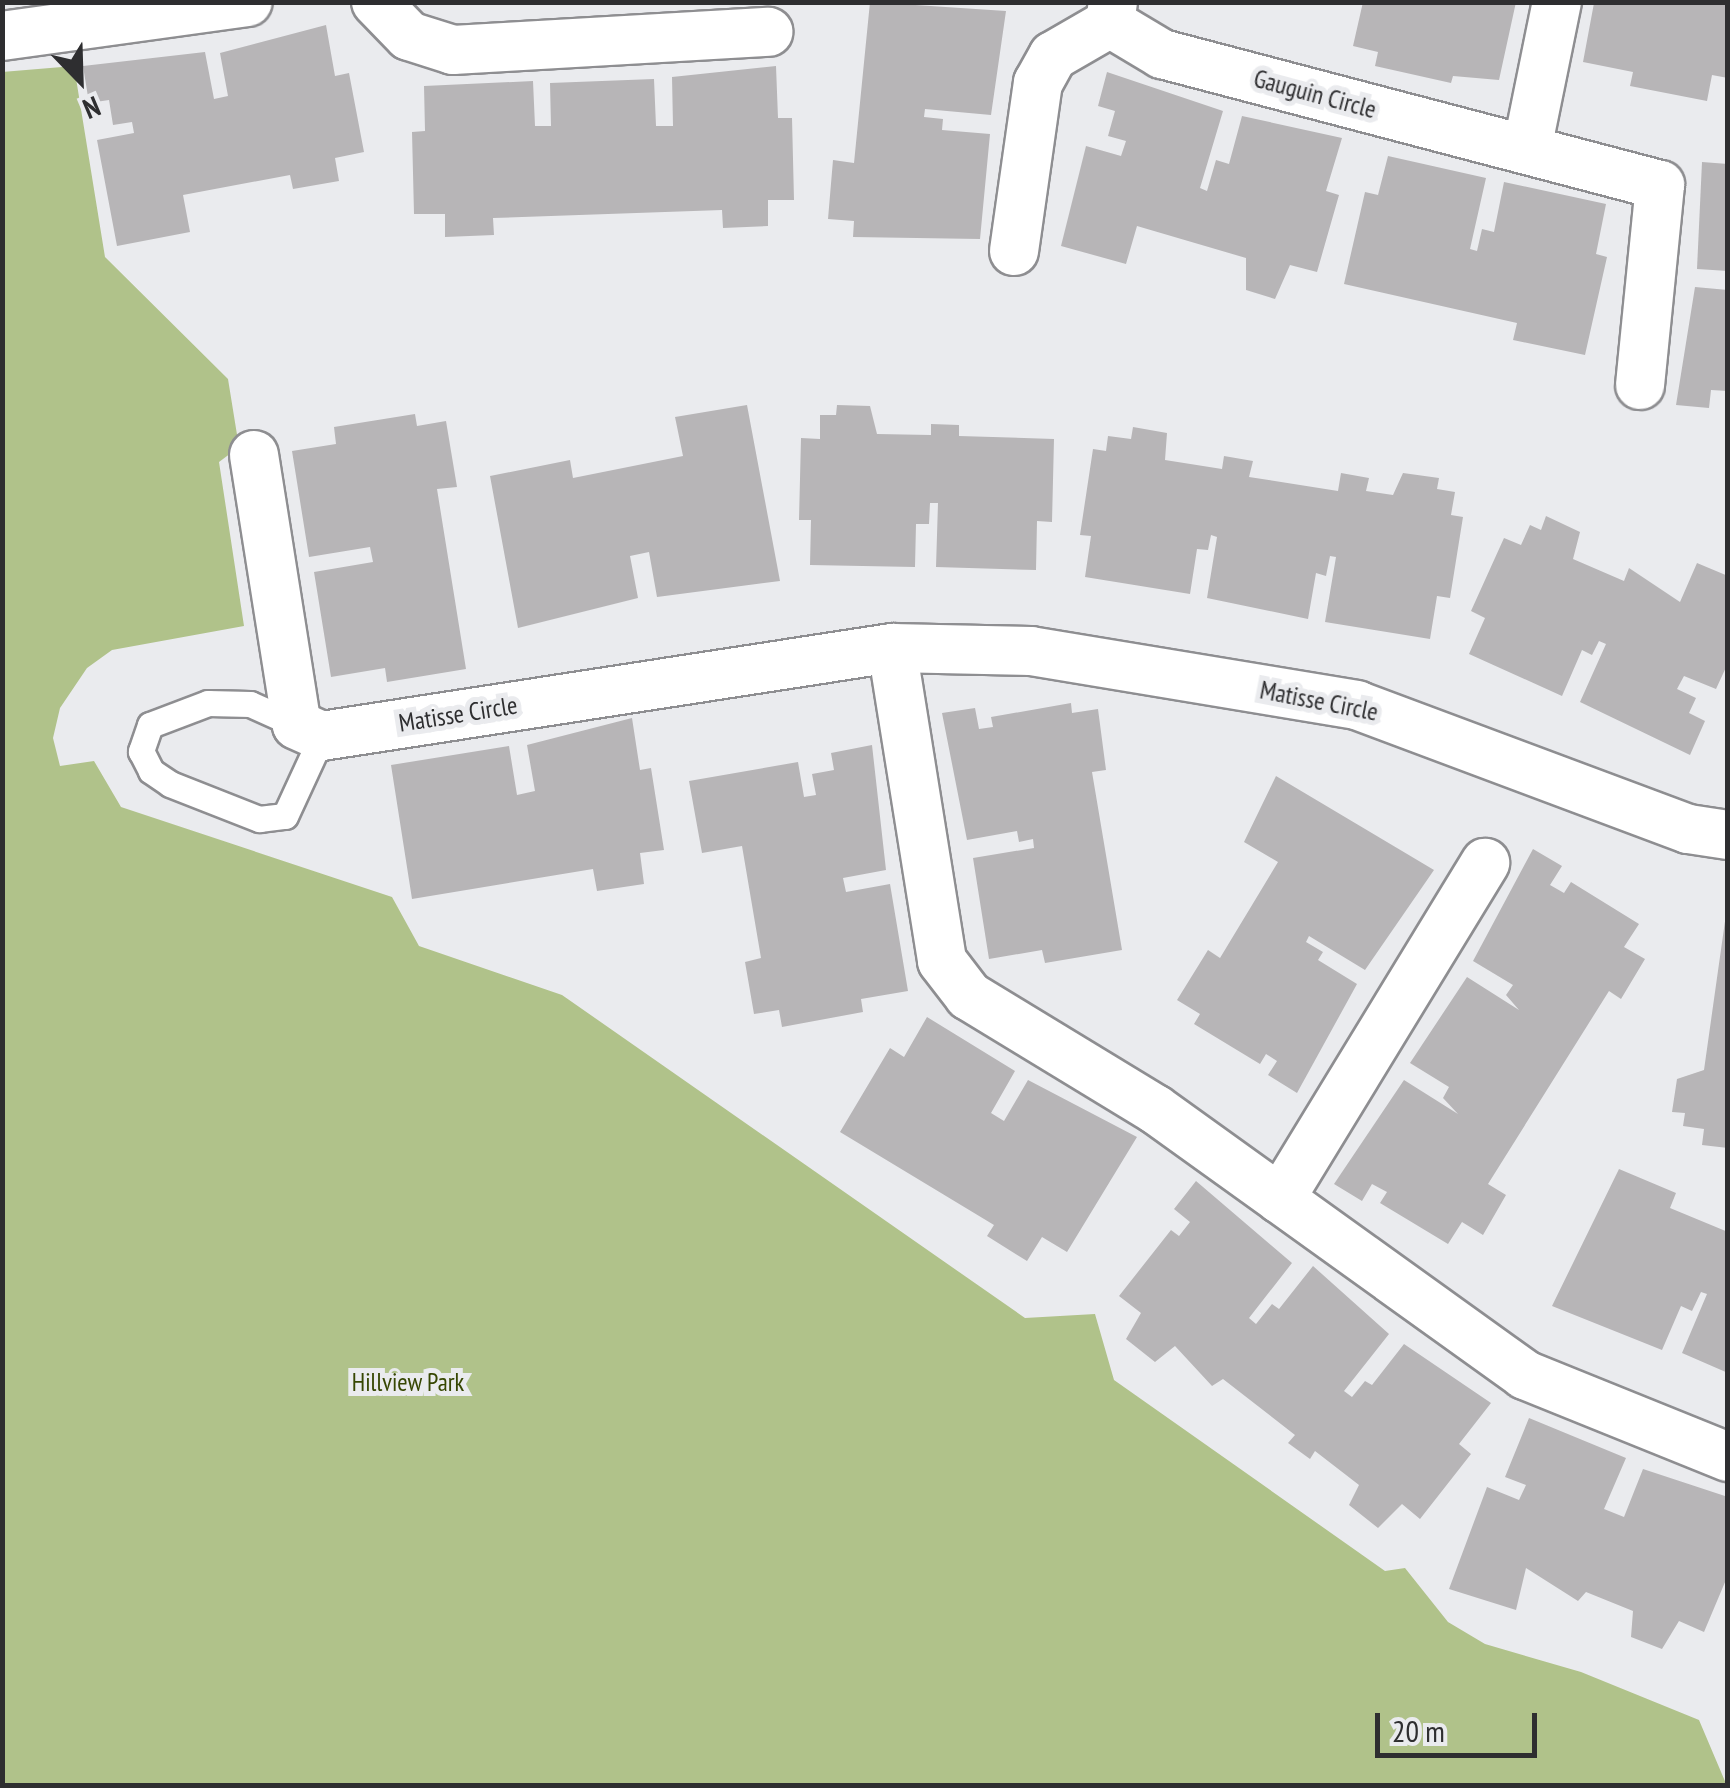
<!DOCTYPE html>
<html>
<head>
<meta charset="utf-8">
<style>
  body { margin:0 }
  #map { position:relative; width:1730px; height:1788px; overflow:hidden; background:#eaebee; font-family:"PT Sans Narrow",sans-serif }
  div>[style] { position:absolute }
  .green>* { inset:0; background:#b0c28a }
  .building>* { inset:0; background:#b7b5b7 }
  .roads { filter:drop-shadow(2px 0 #8e8e91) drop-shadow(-2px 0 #8e8e91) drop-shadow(0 2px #8e8e91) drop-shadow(0 -2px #8e8e91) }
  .service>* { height:25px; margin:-12.5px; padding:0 12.5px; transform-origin:12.5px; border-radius:12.5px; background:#fff }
  .minor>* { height:48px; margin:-24px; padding:0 24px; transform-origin:24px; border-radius:24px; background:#fff }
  span { translate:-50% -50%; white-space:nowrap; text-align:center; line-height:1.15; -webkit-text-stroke:10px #eaebee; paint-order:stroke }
  .street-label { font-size:25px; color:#2e2e30 }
  .park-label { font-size:25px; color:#374703 }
  .frame { position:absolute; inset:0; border:5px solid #2e2e30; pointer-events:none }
  .north { position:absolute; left:30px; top:30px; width:100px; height:100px; -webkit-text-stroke:8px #eaebee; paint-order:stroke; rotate:157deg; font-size:28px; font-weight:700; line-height:40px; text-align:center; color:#2e2e30 }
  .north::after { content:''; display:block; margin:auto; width:35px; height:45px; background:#2e2e30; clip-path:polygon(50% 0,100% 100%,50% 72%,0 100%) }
  .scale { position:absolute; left:1375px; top:1713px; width:162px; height:45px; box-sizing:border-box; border:5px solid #2e2e30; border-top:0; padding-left:12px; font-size:30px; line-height:35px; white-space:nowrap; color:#2e2e30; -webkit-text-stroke:8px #eaebee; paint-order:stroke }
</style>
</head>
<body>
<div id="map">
  <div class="green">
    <div style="clip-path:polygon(74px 66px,105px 257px,228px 379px,239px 447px,219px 462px,244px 626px,112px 650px,87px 668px,60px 708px,53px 738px,60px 766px,94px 761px,121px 807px,392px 897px,419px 946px,562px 995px,1025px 1318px,1095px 1314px,1114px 1380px,1385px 1571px,1405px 1568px,1448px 1622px,1485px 1644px,1581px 1672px,1699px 1720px,1727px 1786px,3px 1785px,2px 72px)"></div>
  </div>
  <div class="building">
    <div style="clip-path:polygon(870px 2px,1006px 11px,991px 115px,925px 109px,924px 117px,943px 119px,942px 130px,990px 134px,980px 239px,853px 237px,854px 221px,828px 219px,833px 160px,854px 163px)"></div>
    <div style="clip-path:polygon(1363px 2px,1516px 2px,1499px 80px,1453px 76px,1451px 83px,1375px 66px,1378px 52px,1353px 46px)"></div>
    <div style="clip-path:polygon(1728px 2px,1728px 78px,1712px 75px,1707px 101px,1630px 86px,1633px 72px,1583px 62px,1594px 3px)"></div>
    <div style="clip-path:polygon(326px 25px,335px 76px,349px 73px,364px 152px,335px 158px,339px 181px,293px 189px,290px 175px,183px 195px,190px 232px,117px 246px,97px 140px,134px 133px,132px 122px,113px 125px,109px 100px,89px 103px,83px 66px,205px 52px,214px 99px,228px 96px,220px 53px)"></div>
    <div style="clip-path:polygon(776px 66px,778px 118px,792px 118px,794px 200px,768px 200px,768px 226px,723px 228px,722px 210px,493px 218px,494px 235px,445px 237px,445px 214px,414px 214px,412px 132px,425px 131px,424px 86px,533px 81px,535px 126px,551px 126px,550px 83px,654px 79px,656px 126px,673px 126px,672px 77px)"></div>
    <div style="clip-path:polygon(1107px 72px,1223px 111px,1200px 188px,1207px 191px,1216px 160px,1229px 164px,1242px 116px,1342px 138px,1326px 191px,1339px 195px,1317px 272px,1290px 265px,1275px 299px,1246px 290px,1246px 258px,1137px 226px,1126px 264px,1061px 246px,1086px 146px,1121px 156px,1126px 141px,1108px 136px,1115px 111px,1098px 106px)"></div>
    <div style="clip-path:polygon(1388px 156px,1486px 178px,1470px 249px,1477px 251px,1482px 229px,1494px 232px,1504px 182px,1606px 204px,1596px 254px,1607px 257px,1585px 355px,1513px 340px,1517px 323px,1344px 284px,1365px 192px,1378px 195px)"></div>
    <div style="clip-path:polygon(1702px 162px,1728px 164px,1728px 271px,1697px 269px)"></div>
    <div style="clip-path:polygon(1695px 287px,1728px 290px,1728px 391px,1711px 390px,1709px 408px,1676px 405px)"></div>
    <div style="clip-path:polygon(747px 405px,780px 581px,657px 597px,649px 552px,630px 556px,638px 598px,518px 628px,490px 476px,570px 460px,573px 478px,683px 456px,675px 417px)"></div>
    <div style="clip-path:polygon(837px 405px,870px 406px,877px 434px,931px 435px,931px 424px,959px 425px,959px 436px,1054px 439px,1052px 522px,1037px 521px,1036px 570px,936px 567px,938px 503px,930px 503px,929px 524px,916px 524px,915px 567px,810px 565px,811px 520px,799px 520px,801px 438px,820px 439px,820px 415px,836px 415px)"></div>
    <div style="clip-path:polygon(415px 414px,417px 426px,446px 421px,457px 487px,437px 489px,466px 669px,387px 682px,385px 668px,331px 677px,314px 572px,373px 562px,370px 547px,309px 557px,292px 451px,336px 444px,334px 427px)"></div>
    <div style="clip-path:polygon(1133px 427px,1167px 433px,1165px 460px,1222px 469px,1224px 456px,1253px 461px,1249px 477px,1338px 491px,1341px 473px,1369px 478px,1366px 491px,1393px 495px,1403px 473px,1439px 478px,1437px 489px,1455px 492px,1451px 515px,1463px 517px,1450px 598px,1437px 596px,1430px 639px,1325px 622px,1336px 557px,1330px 556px,1326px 576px,1316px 573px,1308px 619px,1207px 598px,1217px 537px,1211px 535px,1208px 550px,1197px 549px,1190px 594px,1085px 577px,1091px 536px,1080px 535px,1093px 449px,1106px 451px,1108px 436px,1131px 439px)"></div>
    <div style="clip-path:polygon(1546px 516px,1580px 532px,1573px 559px,1624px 581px,1629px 568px,1680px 602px,1697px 563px,1728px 576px,1728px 663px,1716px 689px,1684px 676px,1677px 689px,1696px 698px,1689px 713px,1705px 721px,1690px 755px,1580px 702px,1606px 644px,1599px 641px,1592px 655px,1582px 650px,1562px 696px,1469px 654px,1485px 618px,1471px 611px,1504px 538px,1521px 545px,1530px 525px,1541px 530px)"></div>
    <div style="clip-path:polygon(1071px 703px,1072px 713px,1098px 709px,1106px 770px,1092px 772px,1122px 950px,1045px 963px,1042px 950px,989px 959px,973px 858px,1034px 848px,1033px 839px,1019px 842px,1017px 831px,967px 840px,942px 713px,975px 708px,979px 729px,993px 727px,991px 717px)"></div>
    <div style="clip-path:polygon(632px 718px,640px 770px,651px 768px,664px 850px,640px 853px,644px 884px,597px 891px,593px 869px,412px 899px,391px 765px,509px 746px,517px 795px,535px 791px,527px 745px)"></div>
    <div style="clip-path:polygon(872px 745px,886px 870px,843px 878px,846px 892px,890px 884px,908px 991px,861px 999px,863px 1012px,782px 1027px,779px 1010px,754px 1014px,745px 962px,761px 958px,742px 846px,702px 853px,689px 781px,798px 762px,804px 797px,816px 795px,812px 774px,834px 770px,831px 753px)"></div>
    <div style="clip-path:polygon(1276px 776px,1434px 870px,1365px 970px,1309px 936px,1306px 942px,1323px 952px,1318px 960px,1357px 984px,1297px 1093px,1268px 1075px,1277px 1061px,1266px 1054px,1260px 1064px,1194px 1024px,1200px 1014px,1177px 1000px,1208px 950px,1220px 958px,1278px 862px,1244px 842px)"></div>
    <div style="clip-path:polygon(1533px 849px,1562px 866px,1550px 885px,1564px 893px,1571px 882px,1639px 924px,1624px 947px,1645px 959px,1621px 999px,1609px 991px,1488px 1184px,1506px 1195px,1483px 1235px,1462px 1222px,1448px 1244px,1380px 1203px,1387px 1192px,1372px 1184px,1362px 1201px,1334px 1184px,1404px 1080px,1458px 1114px,1443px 1098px,1449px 1087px,1410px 1063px,1467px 977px,1519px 1010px,1506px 995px,1513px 985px,1473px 961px)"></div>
    <div style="clip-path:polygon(1728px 900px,1728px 1148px,1702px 1145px,1704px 1129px,1683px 1126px,1685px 1113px,1672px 1112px,1677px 1079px,1704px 1070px)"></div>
    <div style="clip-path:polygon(927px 1017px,1015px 1071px,991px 1113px,1004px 1121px,1028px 1080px,1137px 1137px,1067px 1252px,1042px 1237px,1027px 1261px,987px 1236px,994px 1225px,840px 1132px,890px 1048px,904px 1057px)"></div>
    <div style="clip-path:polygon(1619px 1169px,1676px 1193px,1670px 1208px,1728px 1232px,1728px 1373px,1682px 1353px,1707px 1294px,1701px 1292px,1692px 1311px,1681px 1306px,1662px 1350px,1552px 1306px)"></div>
    <div style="clip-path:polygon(1196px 1181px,1292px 1263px,1249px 1318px,1256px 1324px,1272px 1304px,1279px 1309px,1313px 1266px,1389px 1334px,1344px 1391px,1352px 1397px,1365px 1381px,1372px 1385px,1404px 1344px,1491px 1403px,1459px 1444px,1471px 1454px,1420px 1519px,1402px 1504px,1378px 1528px,1349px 1505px,1359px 1485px,1315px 1451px,1310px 1459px,1288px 1443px,1295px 1435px,1223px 1379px,1212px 1386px,1175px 1346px,1155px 1362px,1126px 1339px,1141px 1313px,1119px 1296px,1171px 1230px,1179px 1236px,1190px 1222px,1174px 1209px)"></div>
    <div style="clip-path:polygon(1529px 1418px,1626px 1458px,1604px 1509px,1624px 1517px,1643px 1469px,1728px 1497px,1728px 1575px,1704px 1632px,1679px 1621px,1662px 1649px,1631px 1637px,1633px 1611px,1586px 1592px,1578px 1601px,1526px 1568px,1516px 1610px,1449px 1589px,1487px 1487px,1519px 1500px,1526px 1485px,1505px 1477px)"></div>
  </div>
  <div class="roads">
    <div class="service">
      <div style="left:297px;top:725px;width:51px;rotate:-155.9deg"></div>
      <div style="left:250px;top:704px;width:42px;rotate:-178.6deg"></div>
      <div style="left:208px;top:703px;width:62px;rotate:159.2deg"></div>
      <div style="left:150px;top:725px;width:28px;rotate:109deg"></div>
      <div style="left:141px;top:751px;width:22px;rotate:63deg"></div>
      <div style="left:151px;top:771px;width:23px;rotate:34deg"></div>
      <div style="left:170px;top:784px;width:96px;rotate:21.5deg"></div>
      <div style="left:259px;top:819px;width:26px;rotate:-7deg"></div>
      <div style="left:285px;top:816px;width:88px;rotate:-65.2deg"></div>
    </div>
    <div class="minor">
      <div style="left:376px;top:2px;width:47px;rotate:45.9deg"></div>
      <div style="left:409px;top:36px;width:46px;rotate:17.7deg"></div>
      <div style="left:453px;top:50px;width:316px;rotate:-3.3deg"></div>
      <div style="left:1110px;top:23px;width:61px;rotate:30.8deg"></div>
      <div style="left:1162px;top:54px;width:515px;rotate:14.74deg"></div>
      <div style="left:1660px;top:185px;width:201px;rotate:95.7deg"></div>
      <div style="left:2px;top:36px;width:248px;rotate:-7.9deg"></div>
      <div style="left:1527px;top:149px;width:150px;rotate:-78.5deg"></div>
      <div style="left:1014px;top:251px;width:170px;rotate:-81.9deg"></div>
      <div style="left:1038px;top:83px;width:31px;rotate:-61deg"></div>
      <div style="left:1053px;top:56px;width:66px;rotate:-30.1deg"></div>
      <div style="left:1110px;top:23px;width:21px;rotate:-82deg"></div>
      <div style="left:254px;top:455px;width:273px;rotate:81deg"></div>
      <div style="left:297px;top:725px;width:27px;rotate:24deg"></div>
      <div style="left:322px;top:736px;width:577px;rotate:-8.78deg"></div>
      <div style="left:1728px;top:835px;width:40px;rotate:-171.5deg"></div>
      <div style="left:1688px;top:829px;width:353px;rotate:-159.5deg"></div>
      <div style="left:1357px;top:705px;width:330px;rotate:-170.6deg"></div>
      <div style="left:1031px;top:651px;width:139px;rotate:-178.8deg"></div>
      <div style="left:892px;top:648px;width:317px;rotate:80.9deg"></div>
      <div style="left:942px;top:961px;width:44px;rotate:52.4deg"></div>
      <div style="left:969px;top:996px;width:218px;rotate:31.3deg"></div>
      <div style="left:1155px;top:1109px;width:456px;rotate:35.7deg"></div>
      <div style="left:1525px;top:1375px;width:219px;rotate:22deg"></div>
      <div style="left:1280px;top:1199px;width:394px;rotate:-58.6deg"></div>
    </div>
  </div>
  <div class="street-label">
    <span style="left:1315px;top:94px;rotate:15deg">Gauguin Circle</span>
    <span style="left:1319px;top:701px;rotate:11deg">Matisse Circle</span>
    <span style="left:458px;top:714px;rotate:-9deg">Matisse Circle</span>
  </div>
  <div class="park-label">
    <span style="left:408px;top:1382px">Hillview Park</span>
  </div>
  <div class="frame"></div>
  <div class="north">N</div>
  <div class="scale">20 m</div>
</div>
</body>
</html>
